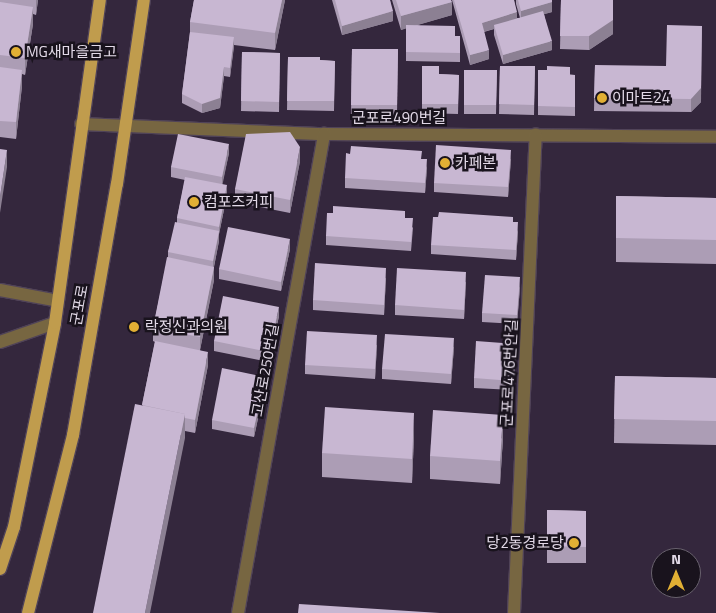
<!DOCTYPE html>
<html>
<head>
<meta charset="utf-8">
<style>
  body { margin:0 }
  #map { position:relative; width:716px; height:613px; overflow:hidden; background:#34273d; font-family:"Titillium Web","Noto Sans KR",sans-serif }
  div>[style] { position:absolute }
  .roads { filter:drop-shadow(1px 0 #504358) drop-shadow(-1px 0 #504358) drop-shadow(0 1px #504358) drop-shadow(0 -1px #504358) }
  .street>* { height:12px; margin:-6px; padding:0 6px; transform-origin:6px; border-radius:6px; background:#776641 }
  .primary>* { height:12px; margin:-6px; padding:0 6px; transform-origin:6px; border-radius:6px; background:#c09c4d }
  .wall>* { inset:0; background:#ac9db5 }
  .shaded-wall>* { inset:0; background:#8c8093 }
  .building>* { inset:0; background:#c8b7d2 }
  .dots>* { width:14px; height:14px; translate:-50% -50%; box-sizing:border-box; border:2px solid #19131d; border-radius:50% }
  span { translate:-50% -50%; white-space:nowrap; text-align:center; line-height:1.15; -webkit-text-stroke:5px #19131d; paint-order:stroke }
  .poi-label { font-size:15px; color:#e2d9e7 }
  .left { translate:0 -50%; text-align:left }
  .right { translate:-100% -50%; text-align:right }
  .street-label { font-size:15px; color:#e2d9e7 }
  .north { position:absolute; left:651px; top:548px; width:50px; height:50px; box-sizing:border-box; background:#19131d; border:1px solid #69626e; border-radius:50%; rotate:0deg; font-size:14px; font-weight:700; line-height:20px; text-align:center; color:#e2d9e7 }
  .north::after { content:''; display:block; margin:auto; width:18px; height:22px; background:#e1af34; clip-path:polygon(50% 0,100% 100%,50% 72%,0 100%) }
</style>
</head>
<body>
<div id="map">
  <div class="roads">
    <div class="street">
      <div style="left:81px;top:124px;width:243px;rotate:2.4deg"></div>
      <div style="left:324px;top:134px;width:392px;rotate:0.4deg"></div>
      <div style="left:0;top:290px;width:59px;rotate:10.7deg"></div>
      <div style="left:0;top:342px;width:58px;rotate:-19.1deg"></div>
      <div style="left:238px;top:613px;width:487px;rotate:-79.8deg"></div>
      <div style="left:514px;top:613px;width:479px;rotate:-87.4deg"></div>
    </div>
    <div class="primary">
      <div style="left:0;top:569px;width:44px;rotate:-71.6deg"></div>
      <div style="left:14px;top:527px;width:208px;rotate:-78.6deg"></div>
      <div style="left:55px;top:323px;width:326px;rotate:-82.1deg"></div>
      <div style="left:28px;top:613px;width:184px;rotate:-75.8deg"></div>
      <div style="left:73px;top:435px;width:255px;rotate:-80.1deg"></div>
      <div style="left:117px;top:184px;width:186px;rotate:-81.7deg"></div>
    </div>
  </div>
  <div class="wall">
    <div style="clip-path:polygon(0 0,38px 0,36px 15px,33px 14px,33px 24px,25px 75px,22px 74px,22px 86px,16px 139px,0 137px)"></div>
    <div style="clip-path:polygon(194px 0,285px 0,275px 50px,234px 45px,230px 77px,224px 76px,220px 108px,202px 113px,182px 103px,182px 94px,190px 32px,190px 22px)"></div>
    <div style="clip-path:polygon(332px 0,390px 0,393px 21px,342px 35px)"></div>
    <div style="clip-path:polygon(392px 0,451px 0,452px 15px,417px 25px,455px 36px,460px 36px,460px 62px,406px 61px,406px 28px,401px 30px)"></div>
    <div style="clip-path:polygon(452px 0,514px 0,517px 18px,520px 18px,516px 4px,516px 0,552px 0,552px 12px,544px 14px,552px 50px,503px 64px,494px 35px,494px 29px,484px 32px,489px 59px,470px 65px)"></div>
    <div style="clip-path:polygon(561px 0,613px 34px,589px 50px,560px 49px)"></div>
    <div style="clip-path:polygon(352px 49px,398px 49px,397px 115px,351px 114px)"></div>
    <div style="clip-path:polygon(242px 52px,280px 53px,279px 112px,241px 111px)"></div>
    <div style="clip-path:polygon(288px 57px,320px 60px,335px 61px,334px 111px,287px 110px)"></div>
    <div style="clip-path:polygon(595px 65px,701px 102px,691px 112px,594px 111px)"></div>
    <div style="clip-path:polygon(500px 66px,535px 66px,534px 115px,499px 114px)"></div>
    <div style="clip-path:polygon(497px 70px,496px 114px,464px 114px,464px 105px)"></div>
    <div style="clip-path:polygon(538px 70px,575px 75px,575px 116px,538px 115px)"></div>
    <div style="clip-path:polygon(439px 74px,459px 75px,458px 114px,422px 113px,422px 104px)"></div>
    <div style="clip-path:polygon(229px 153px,222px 184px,227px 195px,219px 234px,219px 241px,214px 267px,214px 280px,200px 350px,208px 365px,195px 433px,185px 431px,185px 438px,142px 405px,155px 342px,153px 341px,153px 328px,168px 257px,168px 252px,177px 223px,177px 218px,185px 180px,171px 177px,171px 167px)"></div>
    <div style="clip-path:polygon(422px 159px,427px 168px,425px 193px,345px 188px,345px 178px)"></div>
    <div style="clip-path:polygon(511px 159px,508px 197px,434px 192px,434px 183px)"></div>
    <div style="clip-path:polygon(300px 161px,290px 213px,235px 202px,235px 189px)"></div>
    <div style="clip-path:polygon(616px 196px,716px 198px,716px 264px,616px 262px)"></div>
    <div style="clip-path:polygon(405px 218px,413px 228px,411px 251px,326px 245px,326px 236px)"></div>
    <div style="clip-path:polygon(513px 222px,518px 232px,516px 260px,431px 254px,431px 245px)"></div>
    <div style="clip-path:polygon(290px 249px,281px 291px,219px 279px,219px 269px)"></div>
    <div style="clip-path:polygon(386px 278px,384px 315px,313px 310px,313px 300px)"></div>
    <div style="clip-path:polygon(466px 282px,464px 319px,395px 315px,395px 305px)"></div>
    <div style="clip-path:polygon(520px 287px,517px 324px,482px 322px,482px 313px)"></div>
    <div style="clip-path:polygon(279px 316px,269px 362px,214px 351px,214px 341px)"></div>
    <div style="clip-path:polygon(377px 345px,375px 379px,305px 374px,305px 365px)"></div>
    <div style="clip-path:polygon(454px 347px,451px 384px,382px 379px,382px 369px)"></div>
    <div style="clip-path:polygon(516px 353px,513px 390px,474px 388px,474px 378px)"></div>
    <div style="clip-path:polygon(615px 376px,716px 378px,716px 445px,614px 443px)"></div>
    <div style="clip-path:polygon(265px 386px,254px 437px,212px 429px,212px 420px)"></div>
    <div style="clip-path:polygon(414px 436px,412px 483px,322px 477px,322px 453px)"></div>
    <div style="clip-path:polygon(503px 438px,500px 484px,430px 479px,430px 456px)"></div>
    <div style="clip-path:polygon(547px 510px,586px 511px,586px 563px,547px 563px)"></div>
  </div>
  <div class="shaded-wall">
    <div style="clip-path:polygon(36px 0,38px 0,36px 15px)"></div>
    <div style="clip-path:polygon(282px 0,285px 0,275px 50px,275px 33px)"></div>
    <div style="clip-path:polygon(613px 0,613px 34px,589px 50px,589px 36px)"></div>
    <div style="clip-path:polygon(452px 2px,452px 15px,401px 30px,401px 16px)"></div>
    <div style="clip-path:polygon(552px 2px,552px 12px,521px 21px,521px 11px)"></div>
    <div style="clip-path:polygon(33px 7px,33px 24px,25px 75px,25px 58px)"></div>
    <div style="clip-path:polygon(393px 11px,393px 21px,342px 35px,342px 26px)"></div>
    <div style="clip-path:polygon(517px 12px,517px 22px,494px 25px,494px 29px,482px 32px,482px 23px)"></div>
    <div style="clip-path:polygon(702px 26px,701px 102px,691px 112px,691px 99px)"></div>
    <div style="clip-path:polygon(234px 37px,234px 47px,230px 77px,230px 68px)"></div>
    <div style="clip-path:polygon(552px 41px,552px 50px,503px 64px,503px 55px)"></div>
    <div style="clip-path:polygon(489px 50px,489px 59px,470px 65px,470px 55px)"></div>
    <div style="clip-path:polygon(224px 67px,224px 76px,220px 108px,202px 113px,202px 104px)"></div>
    <div style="clip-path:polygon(22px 70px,22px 86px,16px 139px,16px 122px)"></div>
    <div style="clip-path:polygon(229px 144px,229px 153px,222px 187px,222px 177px)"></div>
    <div style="clip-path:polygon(300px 147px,300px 161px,290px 213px,290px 200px)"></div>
    <div style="clip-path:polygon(7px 150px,7px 167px,0 213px,0 197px)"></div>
    <div style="clip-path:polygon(511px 150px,511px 159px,508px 197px,508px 187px)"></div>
    <div style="clip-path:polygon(427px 159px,427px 168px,425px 193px,425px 183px)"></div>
    <div style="clip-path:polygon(227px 185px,227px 195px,219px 234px,219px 241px,213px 271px,213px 261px,219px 233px,219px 227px)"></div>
    <div style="clip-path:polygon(518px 222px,518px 232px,516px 260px,516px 250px)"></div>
    <div style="clip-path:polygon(290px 239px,290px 249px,281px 291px,281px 282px)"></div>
    <div style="clip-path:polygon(214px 267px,214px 280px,200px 350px,200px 337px)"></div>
    <div style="clip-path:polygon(386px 268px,386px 278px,384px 315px,384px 305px)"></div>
    <div style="clip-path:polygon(466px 272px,466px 282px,464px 319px,464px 310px)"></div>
    <div style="clip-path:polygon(520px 277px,520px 287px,517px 324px,517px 315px)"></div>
    <div style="clip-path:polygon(279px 307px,279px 316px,269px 362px,269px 352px)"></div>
    <div style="clip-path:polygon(377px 335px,377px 345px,375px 379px,375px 369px)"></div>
    <div style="clip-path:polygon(454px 338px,454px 347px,451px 384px,451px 374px)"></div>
    <div style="clip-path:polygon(516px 344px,516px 353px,513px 390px,513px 381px)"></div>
    <div style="clip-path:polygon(208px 352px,208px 365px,195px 433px,195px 420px)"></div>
    <div style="clip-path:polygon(265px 377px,265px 386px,254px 437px,254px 428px)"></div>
    <div style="clip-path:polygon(414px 413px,414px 436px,412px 483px,412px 459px)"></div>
    <div style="clip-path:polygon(185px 414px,185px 438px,150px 613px,145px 613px)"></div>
    <div style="clip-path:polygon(503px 415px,503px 438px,500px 484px,500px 461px)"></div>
  </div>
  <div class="building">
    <div style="clip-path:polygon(194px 0,282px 0,275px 33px,190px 22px)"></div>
    <div style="clip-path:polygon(335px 0,390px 0,393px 11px,342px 26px)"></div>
    <div style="clip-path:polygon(396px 0,451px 0,452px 2px,401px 16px)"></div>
    <div style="clip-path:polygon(454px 0,514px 0,517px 12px,482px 23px,489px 50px,470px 55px)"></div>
    <div style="clip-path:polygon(518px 0,552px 0,552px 2px,521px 11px)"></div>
    <div style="clip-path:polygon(561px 0,613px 0,613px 20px,589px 36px,560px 36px)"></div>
    <div style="clip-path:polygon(0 2px,33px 7px,25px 58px,0 55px)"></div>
    <div style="clip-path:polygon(543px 11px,552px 41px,503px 55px,494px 25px)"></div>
    <div style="clip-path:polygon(406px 25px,455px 26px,455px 36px,460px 36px,460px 53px,406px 52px)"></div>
    <div style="clip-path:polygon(667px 25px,702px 26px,701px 88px,691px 99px,594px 98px,595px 65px,666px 66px)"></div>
    <div style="clip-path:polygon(190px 32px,234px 37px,230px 68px,224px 67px,220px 98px,202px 104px,182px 94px)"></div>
    <div style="clip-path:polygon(352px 49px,398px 49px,397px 105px,351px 105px)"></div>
    <div style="clip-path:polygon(242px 52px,280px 53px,279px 102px,241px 101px)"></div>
    <div style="clip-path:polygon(288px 57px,320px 57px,320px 60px,335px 61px,334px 101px,287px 101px)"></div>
    <div style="clip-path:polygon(422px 66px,439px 66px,439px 74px,459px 75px,458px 104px,422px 104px)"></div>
    <div style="clip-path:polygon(500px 66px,535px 66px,534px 105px,499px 104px)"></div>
    <div style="clip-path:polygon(547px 66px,570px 67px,570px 75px,575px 75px,575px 107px,538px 106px,538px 70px,547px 70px)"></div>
    <div style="clip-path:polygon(0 67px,22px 70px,16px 122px,0 121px)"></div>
    <div style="clip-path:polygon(464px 70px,497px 70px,496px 105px,464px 105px)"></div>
    <div style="clip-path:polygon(290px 132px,300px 147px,290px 200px,235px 189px,246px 134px)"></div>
    <div style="clip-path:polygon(178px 134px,229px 144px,222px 177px,171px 167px)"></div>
    <div style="clip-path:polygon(436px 145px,511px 150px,508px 187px,434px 183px)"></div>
    <div style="clip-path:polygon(351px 146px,422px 151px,421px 159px,427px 159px,425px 183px,345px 178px,346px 153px,350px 154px)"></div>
    <div style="clip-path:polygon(0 149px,7px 150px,0 197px)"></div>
    <div style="clip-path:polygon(185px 177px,227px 185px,219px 227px,177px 218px)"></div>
    <div style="clip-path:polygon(616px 196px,716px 198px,716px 240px,616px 238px)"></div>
    <div style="clip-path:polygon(333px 206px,405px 211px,405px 218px,413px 218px,411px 242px,326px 236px,327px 213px,333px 213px)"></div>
    <div style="clip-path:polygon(439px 212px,513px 217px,513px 222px,518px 222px,516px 250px,431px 245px,433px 217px,438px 217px)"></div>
    <div style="clip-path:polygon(175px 222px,219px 231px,213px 261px,168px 252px)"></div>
    <div style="clip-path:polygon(228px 227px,290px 239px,281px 282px,219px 269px)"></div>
    <div style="clip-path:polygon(167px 257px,214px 267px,200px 337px,153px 328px)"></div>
    <div style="clip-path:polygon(315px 263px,386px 268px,384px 305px,313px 300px)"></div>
    <div style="clip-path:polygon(397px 268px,466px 272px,464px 310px,395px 305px)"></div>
    <div style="clip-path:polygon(485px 275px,520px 277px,517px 315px,482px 313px)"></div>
    <div style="clip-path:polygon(223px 296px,279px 307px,269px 352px,214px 341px)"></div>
    <div style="clip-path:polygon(307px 331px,377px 335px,375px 369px,305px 365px)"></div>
    <div style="clip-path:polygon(385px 334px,454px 338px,451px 374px,382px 369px)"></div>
    <div style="clip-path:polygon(155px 341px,208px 352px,195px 420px,185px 418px,185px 414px,142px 405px)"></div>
    <div style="clip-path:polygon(476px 341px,516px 344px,513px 381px,474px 378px)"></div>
    <div style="clip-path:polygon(222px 368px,265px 377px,254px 428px,212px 420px)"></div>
    <div style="clip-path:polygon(615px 376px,716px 378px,716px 421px,614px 419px)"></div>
    <div style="clip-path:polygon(135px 404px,185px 414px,145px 613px,93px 613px)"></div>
    <div style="clip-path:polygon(325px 407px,414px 413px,412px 459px,322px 453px)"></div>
    <div style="clip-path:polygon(433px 410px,503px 415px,500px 461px,430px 456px)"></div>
    <div style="clip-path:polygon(547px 510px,586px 511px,586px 547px,547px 546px)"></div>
    <div style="clip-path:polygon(299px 604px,440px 613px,298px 613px)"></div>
  </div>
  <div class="dots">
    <div style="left:16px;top:52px;background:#e1af34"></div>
    <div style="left:602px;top:98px;background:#e1af34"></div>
    <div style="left:445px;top:163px;background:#e1af34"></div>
    <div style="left:194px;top:202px;background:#e1af34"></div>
    <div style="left:134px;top:327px;background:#e1af34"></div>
    <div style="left:574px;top:543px;background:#e1af34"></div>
  </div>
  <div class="poi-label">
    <span class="left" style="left:26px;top:52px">MG새마을금고</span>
    <span class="left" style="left:612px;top:98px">이마트24</span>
    <span class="left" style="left:455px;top:163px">카페본</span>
    <span class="left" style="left:204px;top:202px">컴포즈커피</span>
    <span class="left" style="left:145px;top:327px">락정신과의원</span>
    <span class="right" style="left:564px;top:543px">당2동경로당</span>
  </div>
  <div class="street-label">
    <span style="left:399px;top:118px">군포로490번길</span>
    <span style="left:79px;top:305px;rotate:-80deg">군포로</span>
    <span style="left:265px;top:370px;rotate:-80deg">고산로250번길</span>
    <span style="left:509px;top:373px;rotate:-87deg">군포로476번안길</span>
  </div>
  <div class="north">N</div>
</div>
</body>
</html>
